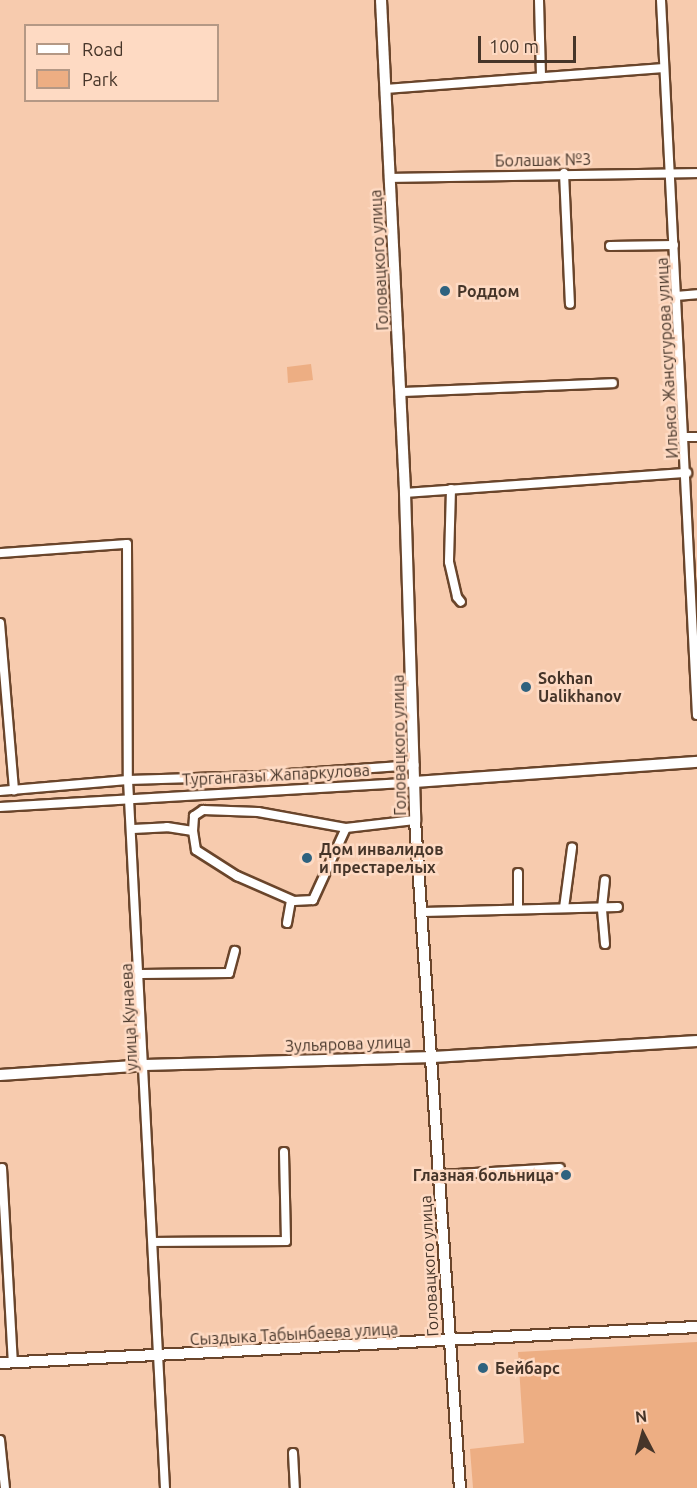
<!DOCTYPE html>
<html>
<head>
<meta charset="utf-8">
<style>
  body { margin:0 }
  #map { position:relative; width:697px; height:1488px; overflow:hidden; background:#f7cbae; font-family:Ubuntu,sans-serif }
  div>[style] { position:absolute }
  .green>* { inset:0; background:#edae83 }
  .roads { filter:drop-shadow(2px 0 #6a452b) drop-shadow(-2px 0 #6a452b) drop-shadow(0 2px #6a452b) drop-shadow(0 -2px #6a452b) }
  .street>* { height:8px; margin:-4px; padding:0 4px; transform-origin:4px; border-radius:4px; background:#fff }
  .secondary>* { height:10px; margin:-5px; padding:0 5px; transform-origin:5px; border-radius:5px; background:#fff }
  .dots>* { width:16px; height:16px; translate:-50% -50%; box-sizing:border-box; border:3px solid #fedac3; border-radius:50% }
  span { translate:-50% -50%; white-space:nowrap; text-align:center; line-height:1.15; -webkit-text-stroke:5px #fedac3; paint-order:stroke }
  .street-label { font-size:16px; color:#463529 }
  .poi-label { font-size:16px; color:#463529; font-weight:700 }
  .left { translate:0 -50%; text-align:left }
  .right { translate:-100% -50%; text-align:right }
  .legend { position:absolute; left:24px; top:24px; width:195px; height:78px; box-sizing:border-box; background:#fedac3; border:2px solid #b49885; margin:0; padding:8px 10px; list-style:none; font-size:18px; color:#463529 }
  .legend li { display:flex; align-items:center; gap:12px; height:30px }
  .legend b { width:30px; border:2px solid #b49885 }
  .north { position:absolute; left:613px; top:1404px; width:60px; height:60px; -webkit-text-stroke:4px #fedac3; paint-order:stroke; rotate:354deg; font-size:16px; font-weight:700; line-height:24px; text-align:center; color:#463529 }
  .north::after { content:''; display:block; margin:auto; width:21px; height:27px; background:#463529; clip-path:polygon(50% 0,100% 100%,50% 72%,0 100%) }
  .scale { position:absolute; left:478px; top:36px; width:98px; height:27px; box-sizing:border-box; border:3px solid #463529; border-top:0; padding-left:8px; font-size:18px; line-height:21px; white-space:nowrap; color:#463529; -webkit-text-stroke:4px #fedac3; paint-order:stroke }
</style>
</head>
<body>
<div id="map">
  <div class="green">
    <div style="clip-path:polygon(311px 364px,313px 380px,288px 383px,287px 367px)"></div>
    <div style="clip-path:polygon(697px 1342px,697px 1488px,473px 1488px,470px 1449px,524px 1443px,518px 1352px)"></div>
  </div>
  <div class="roads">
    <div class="street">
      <div style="left:539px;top:0;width:77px;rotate:88.5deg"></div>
      <div style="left:661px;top:0;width:716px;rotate:87.12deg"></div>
      <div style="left:386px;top:89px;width:278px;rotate:-4.3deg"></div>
      <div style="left:564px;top:173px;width:131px;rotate:87.4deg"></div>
      <div style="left:390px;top:178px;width:307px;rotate:-0.9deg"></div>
      <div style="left:610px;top:246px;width:64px;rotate:-0.9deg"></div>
      <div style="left:676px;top:296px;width:21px;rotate:-5deg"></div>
      <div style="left:401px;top:392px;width:212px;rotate:-2.4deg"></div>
      <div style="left:686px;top:437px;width:11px"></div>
      <div style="left:451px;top:489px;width:73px;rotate:91.6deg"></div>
      <div style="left:449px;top:562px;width:36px;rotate:77deg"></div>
      <div style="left:457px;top:597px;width:6px;rotate:51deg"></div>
      <div style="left:405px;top:493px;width:283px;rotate:-4.1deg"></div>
      <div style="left:0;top:553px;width:127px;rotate:-4.1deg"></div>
      <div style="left:127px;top:544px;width:236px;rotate:89.8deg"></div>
      <div style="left:128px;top:780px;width:709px;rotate:87.01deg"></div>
      <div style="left:0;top:623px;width:168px;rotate:85.2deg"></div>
      <div style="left:0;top:791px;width:128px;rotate:-4.9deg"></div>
      <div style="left:128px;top:780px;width:132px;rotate:-1.7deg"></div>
      <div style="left:260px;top:776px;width:155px;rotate:-4.1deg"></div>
      <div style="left:0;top:807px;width:417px;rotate:-3.4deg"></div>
      <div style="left:133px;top:829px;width:34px;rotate:-3deg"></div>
      <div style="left:167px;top:827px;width:26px;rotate:9deg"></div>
      <div style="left:193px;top:831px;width:15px;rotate:-86deg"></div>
      <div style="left:194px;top:816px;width:11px;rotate:-34deg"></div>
      <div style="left:203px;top:810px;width:55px;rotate:2.1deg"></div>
      <div style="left:258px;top:812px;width:89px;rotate:10.3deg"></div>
      <div style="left:346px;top:828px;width:69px;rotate:-6.6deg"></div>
      <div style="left:193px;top:831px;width:19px;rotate:81deg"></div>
      <div style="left:196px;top:850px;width:49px;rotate:32.4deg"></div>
      <div style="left:237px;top:876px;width:62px;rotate:23.7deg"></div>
      <div style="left:294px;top:901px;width:19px;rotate:-3deg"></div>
      <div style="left:313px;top:900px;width:79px;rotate:-65.4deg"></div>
      <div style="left:518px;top:907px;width:34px;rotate:-90deg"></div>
      <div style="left:564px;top:908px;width:61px;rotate:-82.4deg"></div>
      <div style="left:423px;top:912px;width:195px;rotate:-1.5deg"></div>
      <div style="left:287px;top:923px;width:23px;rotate:-80deg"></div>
      <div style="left:605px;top:944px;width:36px;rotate:-95deg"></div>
      <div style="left:602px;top:908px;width:28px;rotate:-84deg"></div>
      <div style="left:141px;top:974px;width:88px;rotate:-0.7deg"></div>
      <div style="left:229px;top:973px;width:23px;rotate:-75deg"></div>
      <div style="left:2px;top:1168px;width:194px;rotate:86.8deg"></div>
      <div style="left:440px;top:1175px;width:120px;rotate:-3.3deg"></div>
      <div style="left:153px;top:1242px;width:133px;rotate:-0.4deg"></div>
      <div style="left:286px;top:1241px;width:89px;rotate:-91.3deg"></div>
      <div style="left:0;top:1440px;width:48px;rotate:84.1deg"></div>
      <div style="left:293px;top:1453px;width:35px;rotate:87deg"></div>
    </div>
    <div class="secondary">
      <div style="left:381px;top:0;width:494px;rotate:87.2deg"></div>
      <div style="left:405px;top:493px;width:327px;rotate:88.2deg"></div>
      <div style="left:415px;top:820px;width:670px;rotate:86.15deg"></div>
      <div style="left:416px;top:782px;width:282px;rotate:-4.1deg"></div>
      <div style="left:0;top:1075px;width:145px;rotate:-3.9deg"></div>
      <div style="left:145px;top:1065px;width:289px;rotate:-1.6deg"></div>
      <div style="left:434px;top:1057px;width:263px;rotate:-3.5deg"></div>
      <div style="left:0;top:1363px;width:698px;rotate:-2.96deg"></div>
    </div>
  </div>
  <div class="dots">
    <div style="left:445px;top:291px;background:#2e627f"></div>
    <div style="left:526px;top:687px;background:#2e627f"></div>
    <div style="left:307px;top:858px;background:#2e627f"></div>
    <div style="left:566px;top:1175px;background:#2e627f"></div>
    <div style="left:483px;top:1368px;background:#2e627f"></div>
  </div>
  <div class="street-label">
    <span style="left:543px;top:160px;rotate:-1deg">Болашак №3</span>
    <span style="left:379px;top:260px;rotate:-93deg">Головацкого улица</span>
    <span style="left:667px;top:358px;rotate:-93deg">Ильяса Жансугурова улица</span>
    <span style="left:399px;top:745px;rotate:-91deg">Головацкого улица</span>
    <span style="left:276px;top:775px;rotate:-3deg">Тургангазы Жапаркулова</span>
    <span style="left:129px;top:1017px;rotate:-93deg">улица Кунаева</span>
    <span style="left:348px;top:1044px;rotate:-2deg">Зульярова улица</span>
    <span style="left:429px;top:1266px;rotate:-93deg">Головацкого улица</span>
    <span style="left:294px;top:1334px;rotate:-3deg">Сыздыка Табынбаева улица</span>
  </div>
  <div class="poi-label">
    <span class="left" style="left:457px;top:291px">Роддом</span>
    <span class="left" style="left:538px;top:687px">Sokhan<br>Ualikhanov</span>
    <span class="left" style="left:319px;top:858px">Дом инвалидов<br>и престарелых</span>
    <span class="right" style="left:554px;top:1175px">Глазная больница</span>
    <span class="left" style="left:495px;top:1368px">Бейбарс</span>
  </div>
  <ul class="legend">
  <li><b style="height:8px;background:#fff"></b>Road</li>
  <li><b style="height:16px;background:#edae83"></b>Park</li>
  </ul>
  <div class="north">N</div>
  <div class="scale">100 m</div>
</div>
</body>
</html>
